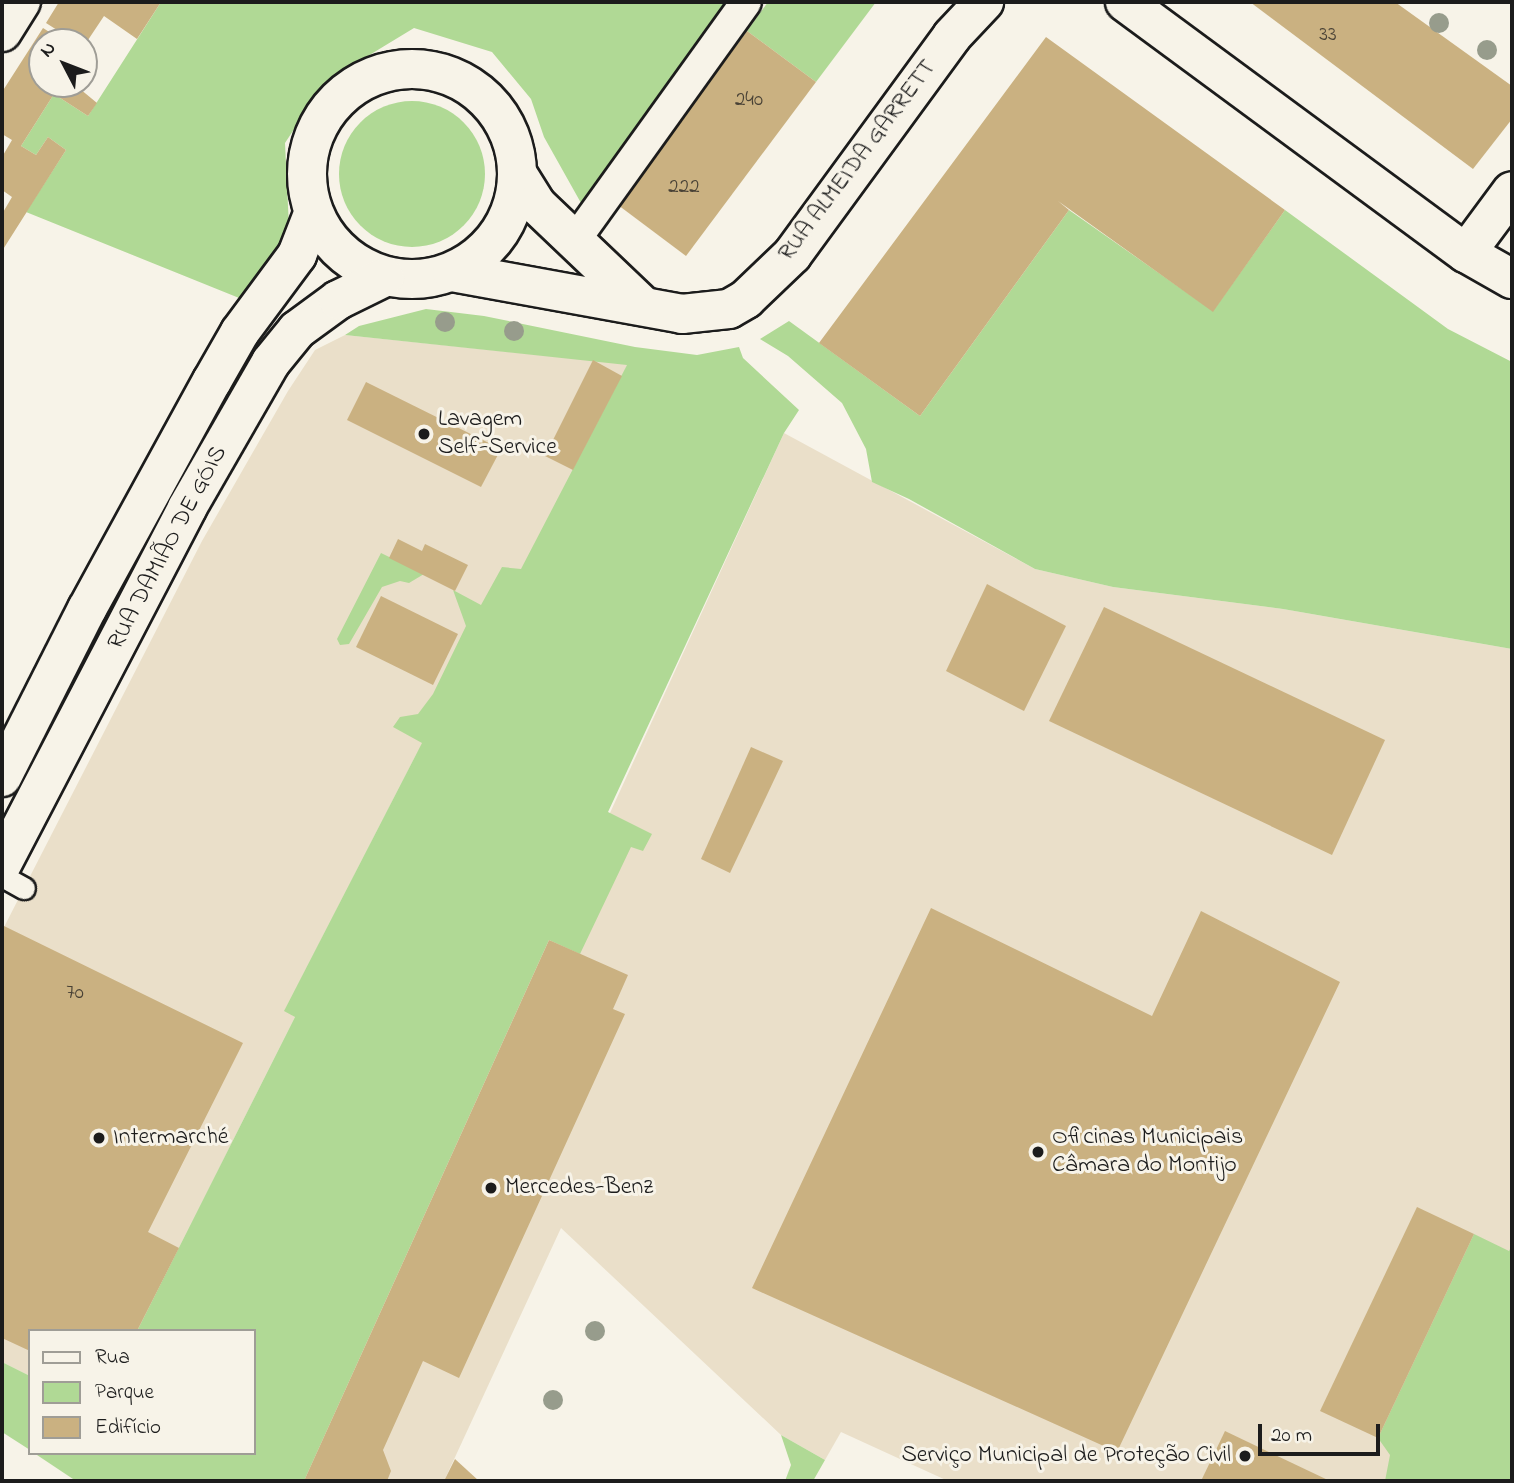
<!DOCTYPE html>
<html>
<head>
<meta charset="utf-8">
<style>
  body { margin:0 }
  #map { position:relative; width:1514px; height:1483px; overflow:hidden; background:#f7f3e8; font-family:"Indie Flower",sans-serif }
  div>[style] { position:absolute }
  .built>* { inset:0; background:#eadfc9 }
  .green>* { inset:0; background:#b0d995 }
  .round { border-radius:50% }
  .building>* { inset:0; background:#cab181 }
  .roads { filter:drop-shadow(2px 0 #1c1c1c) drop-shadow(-2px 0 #1c1c1c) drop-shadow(0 2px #1c1c1c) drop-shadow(0 -2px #1c1c1c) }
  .service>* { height:21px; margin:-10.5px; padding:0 10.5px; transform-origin:10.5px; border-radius:10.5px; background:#f7f3e8 }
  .pedestrian>* { height:30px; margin:-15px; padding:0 15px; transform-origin:15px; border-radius:15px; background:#f7f3e8 }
  .minor>* { height:38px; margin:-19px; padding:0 19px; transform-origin:19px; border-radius:19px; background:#f7f3e8 }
  .minor>.ring { margin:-19px; padding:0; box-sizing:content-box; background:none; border:38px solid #f7f3e8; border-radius:50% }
  .trees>* { width:20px; height:20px; margin:-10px; border-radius:50%; background:#979c8c }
  .dots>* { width:19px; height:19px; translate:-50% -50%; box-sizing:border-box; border:4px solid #f7f3e8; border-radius:50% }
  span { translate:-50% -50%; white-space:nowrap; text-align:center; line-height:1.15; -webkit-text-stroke:6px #f7f3e8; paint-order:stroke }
  .number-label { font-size:21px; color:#484135 }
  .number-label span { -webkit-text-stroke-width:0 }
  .street-label { font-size:24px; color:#1c1c1c }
  .poi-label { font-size:24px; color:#1c1c1c }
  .left { translate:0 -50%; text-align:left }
  .right { translate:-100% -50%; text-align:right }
  .frame { position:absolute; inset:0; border:4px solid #1c1c1c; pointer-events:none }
  .legend { position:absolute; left:28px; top:1329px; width:228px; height:126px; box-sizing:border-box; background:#f7f3e8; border:2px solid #9f9d96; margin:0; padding:9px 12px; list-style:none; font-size:21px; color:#1c1c1c }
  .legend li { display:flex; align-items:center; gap:14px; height:35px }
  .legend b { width:35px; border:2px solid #9f9d96 }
  .north { position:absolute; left:28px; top:28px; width:70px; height:70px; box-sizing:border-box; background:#f7f3e8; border:2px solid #9f9d96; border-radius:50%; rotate:312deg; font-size:19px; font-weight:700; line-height:28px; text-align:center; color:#1c1c1c }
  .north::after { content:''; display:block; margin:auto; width:24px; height:32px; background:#1c1c1c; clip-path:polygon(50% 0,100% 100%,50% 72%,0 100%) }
  .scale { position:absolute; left:1258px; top:1424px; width:122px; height:32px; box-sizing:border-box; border:4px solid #1c1c1c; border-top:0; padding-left:9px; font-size:21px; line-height:24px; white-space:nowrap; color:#1c1c1c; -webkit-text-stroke:5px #f7f3e8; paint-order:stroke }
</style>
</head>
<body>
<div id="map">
  <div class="built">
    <div style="clip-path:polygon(345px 335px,628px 364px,522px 570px,416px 755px,285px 1010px,295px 1017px,179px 1248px,30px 1331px,30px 1376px,2px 1362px,2px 931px,202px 541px,288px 391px,315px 350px)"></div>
    <div style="clip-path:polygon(784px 433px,1035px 569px,1113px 587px,1283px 609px,1512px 649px,1512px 1244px,1412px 1481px,948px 1481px,841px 1432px,825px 1460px,781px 1435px,561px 1228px,444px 1481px,304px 1481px)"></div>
  </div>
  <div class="green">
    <div style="clip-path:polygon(161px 2px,730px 2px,581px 203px,544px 137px,531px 99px,492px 52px,414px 28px,325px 82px,285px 143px,289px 227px,254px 304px,26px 212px,66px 150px,48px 137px,36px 155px,21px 146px,54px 94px,88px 116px)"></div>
    <div style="clip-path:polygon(768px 2px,876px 2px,816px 82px,747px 31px)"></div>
    <div class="round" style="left:339px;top:101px;width:146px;height:146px"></div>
    <div style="clip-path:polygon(1069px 210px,1213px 311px,1285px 210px,1448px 329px,1512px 362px,1512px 649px,1283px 609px,1113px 587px,1035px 569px,909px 499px,872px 482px,866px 449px,842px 403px,788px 356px,760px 339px,789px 321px,920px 416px)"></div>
    <div style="clip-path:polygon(426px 309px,484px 316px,635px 347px,697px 355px,739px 347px,743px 358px,799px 410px,784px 433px,608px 812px,652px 834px,643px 851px,631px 847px,580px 954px,549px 940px,304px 1481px,76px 1481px,34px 1453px,254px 1453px,254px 1331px,137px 1331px,295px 1017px,284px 1011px,422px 743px,393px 727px,400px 717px,418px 714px,433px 694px,466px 626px,453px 590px,481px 605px,502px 567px,521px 569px,627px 365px,345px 335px,359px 326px)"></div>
    <div style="clip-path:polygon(381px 553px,424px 574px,409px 583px,400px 581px,382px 587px,349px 644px,340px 645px,337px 639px)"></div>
    <div style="clip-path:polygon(1474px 1234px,1509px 1251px,1512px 1244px,1512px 1481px,1385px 1481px,1390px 1455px,1378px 1438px)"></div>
    <div style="clip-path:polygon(2px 1362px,30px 1376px,30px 1450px,2px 1432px)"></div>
    <div style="clip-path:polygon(781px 1435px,825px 1460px,813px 1481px,785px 1481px,791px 1465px)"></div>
  </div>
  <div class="building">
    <div style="clip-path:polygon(59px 2px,161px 2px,137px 39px,104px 16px,84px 46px,84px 42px,76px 42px,46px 23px)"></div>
    <div style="clip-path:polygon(1250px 2px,1395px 2px,1512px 86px,1512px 119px,1473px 169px)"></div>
    <div style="clip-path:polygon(43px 28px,65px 42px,42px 42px,42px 84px,74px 84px,97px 103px,88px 116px,54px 94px,21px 146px,36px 155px,48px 137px,66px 150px,2px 251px,2px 214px,12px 197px,2px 190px,2px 157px,12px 140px,2px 134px,2px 92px)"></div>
    <div style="clip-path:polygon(747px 31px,816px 82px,686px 256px,618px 205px)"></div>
    <div style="clip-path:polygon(1046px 37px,1285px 210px,1213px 312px,1058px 201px,1069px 210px,920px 416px,819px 343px)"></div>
    <div style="clip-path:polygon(593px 360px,622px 376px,573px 470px,545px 456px)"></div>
    <div style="clip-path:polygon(366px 382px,501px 449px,481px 487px,347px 420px)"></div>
    <div style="clip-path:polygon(398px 539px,422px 551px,425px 544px,468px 565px,455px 591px,389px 558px)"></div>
    <div style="clip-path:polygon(987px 584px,1066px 626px,1024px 711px,946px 671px)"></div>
    <div style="clip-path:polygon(381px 596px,458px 634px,433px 685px,356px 647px)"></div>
    <div style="clip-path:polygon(1104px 607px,1385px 740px,1332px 855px,1049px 721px)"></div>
    <div style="clip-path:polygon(751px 747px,783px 761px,730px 873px,701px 859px)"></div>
    <div style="clip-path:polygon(931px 908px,1152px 1016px,1201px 911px,1340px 982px,1117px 1452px,752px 1288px)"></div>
    <div style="clip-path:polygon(4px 926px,243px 1043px,148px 1232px,179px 1248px,137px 1331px,30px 1331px,30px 1351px,2px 1338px,2px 931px)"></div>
    <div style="clip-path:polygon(549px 940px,628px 975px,613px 1009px,625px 1014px,459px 1378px,423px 1361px,383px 1450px,391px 1471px,387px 1481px,304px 1481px)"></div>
    <div style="clip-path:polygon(1417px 1207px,1474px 1234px,1378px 1438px,1320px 1411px)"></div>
    <div style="clip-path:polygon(1225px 1431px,1330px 1481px,1201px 1481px)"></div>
    <div style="clip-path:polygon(455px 1459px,479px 1481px,444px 1481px)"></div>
  </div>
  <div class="roads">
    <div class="service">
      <div style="left:2px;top:876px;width:25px;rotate:29deg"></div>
    </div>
    <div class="pedestrian">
      <div style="left:583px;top:229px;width:279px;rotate:-54.3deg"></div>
    </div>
    <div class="minor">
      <div style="left:1125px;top:2px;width:423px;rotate:36.4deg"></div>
      <div style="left:1466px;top:253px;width:53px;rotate:29.5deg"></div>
      <div style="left:2px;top:32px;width:36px;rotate:-58deg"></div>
      <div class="ring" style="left:307px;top:69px;width:172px;height:172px"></div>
      <div style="left:517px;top:173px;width:36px;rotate:58deg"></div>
      <div style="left:536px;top:204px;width:145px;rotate:43.6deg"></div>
      <div style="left:1466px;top:253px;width:77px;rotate:-53.4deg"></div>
      <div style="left:452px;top:272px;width:234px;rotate:10.3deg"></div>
      <div style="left:682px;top:314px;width:47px;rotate:-6.1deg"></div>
      <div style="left:729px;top:309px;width:20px;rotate:-30deg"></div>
      <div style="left:746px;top:299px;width:64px;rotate:-43.7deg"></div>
      <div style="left:792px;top:255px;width:271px;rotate:-53.8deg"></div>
      <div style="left:952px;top:36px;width:47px;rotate:-46.7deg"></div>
      <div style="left:2px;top:777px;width:188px;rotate:-63.2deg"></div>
      <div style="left:87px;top:609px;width:260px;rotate:-61.3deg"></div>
      <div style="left:212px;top:381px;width:56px;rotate:-60.3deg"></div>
      <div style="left:240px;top:332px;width:96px;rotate:-53.5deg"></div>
      <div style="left:297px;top:255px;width:44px;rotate:-68.7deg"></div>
      <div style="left:2px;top:864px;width:401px;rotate:-62.5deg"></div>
      <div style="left:187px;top:508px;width:168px;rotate:-60.1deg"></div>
      <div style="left:271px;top:362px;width:41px;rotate:-50.9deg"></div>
      <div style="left:297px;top:330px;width:51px;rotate:-36.2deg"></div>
      <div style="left:338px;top:300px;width:52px;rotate:-26.1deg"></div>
    </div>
  </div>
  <div class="trees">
    <div style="left:1439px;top:23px"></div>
    <div style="left:1487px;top:50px"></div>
    <div style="left:445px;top:322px"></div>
    <div style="left:514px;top:331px"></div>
    <div style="left:595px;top:1331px"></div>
    <div style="left:553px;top:1400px"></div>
  </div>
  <div class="dots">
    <div style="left:424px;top:434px;background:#1c1c1c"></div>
    <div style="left:99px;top:1138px;background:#1c1c1c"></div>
    <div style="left:1038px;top:1152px;background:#1c1c1c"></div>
    <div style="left:491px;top:1188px;background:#1c1c1c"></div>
    <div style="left:1245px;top:1456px;background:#1c1c1c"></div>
  </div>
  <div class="number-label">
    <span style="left:1328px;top:35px">33</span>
    <span style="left:749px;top:100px">240</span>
    <span style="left:684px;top:187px">222</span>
    <span style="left:75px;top:993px">70</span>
  </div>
  <div class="street-label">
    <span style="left:858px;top:161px;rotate:-53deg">RUA ALMEIDA GARRETT</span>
    <span style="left:168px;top:548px;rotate:-62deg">RUA DAMIÃO DE GÓIS</span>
  </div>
  <div class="poi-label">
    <span class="left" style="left:438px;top:434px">Lavagem<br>Self-Service</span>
    <span class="left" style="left:113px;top:1138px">Intermarché</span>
    <span class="left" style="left:1052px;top:1152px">Oficinas Municipais<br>Câmara do Montijo</span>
    <span class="left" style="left:505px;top:1188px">Mercedes-Benz</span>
    <span class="right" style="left:1231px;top:1456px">Serviço Municipal de Proteção Civil</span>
  </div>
  <div class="frame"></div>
  <ul class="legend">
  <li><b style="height:9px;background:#f7f3e8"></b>Rua</li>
  <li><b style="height:19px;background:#b0d995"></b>Parque</li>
  <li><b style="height:19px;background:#cab181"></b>Edifício</li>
  </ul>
  <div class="north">N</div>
  <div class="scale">20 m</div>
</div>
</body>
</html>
